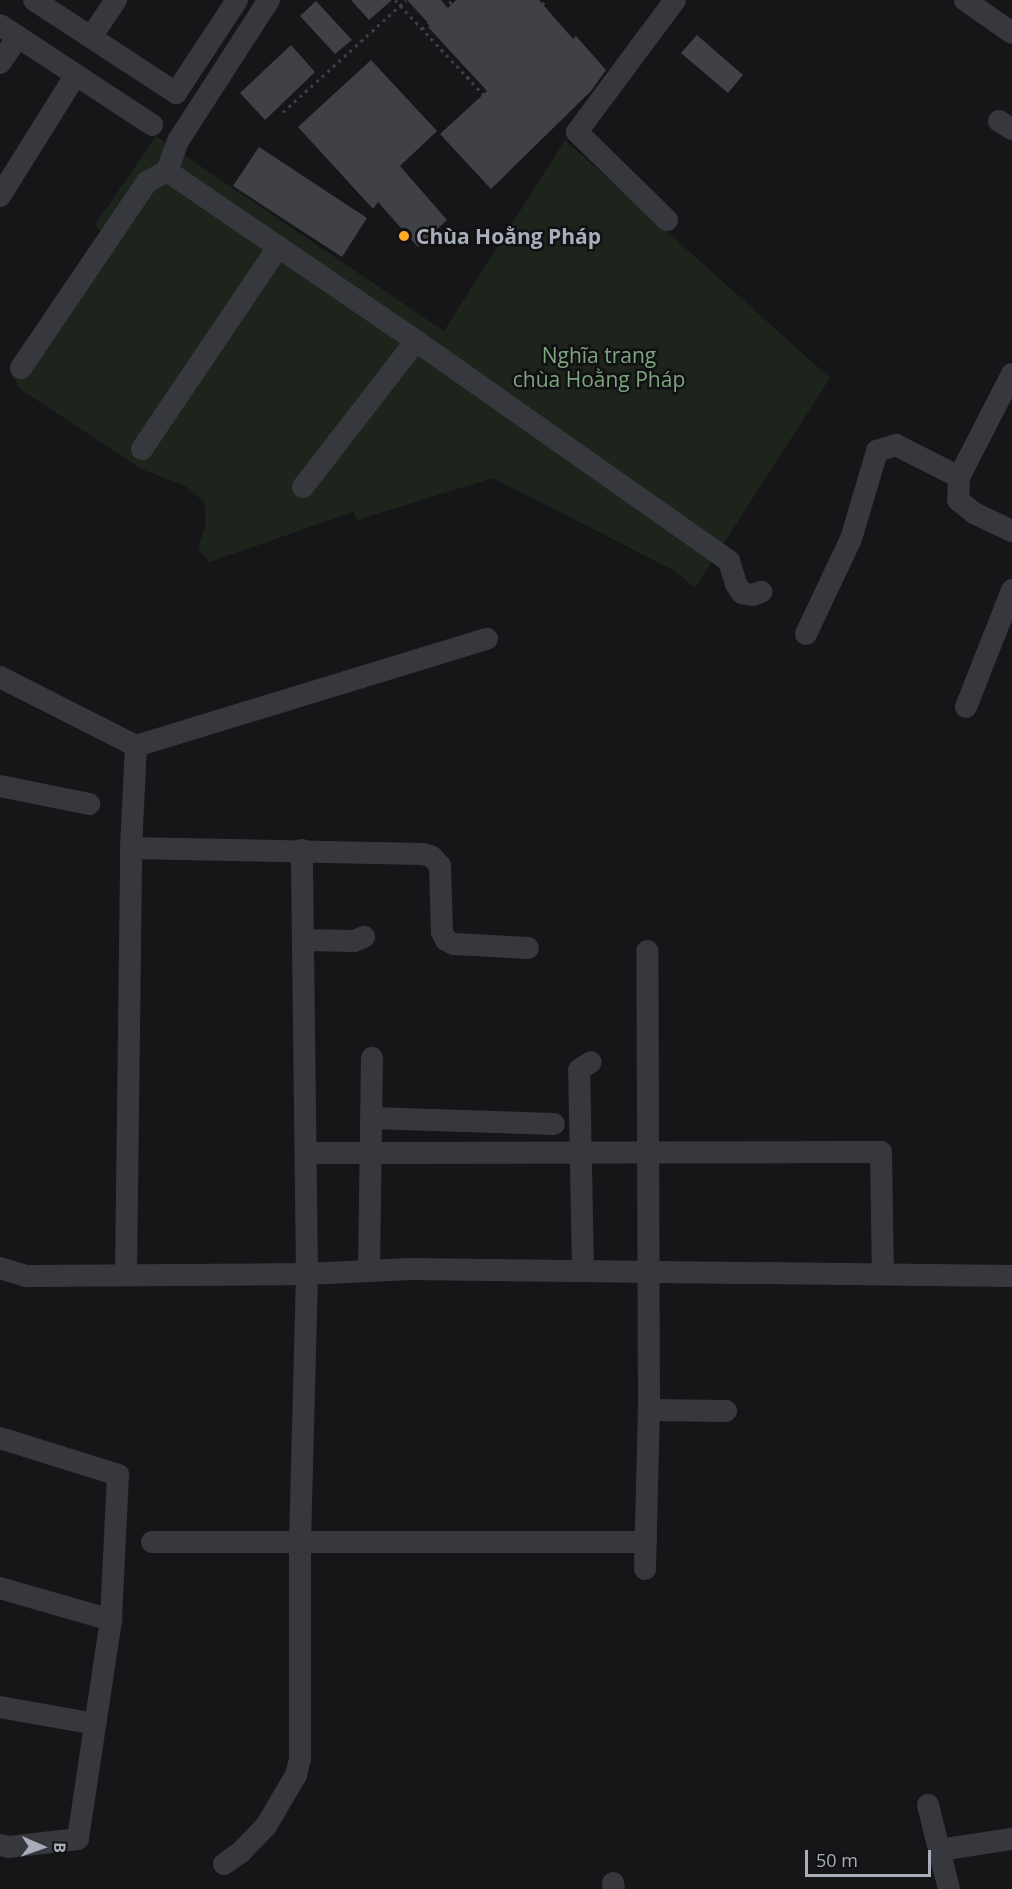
<!DOCTYPE html>
<html>
<head>
<meta charset="utf-8">
<style>
  body { margin:0 }
  #map { position:relative; width:1012px; height:1889px; overflow:hidden; background:#161618; font-family:"Open Sans",sans-serif }
  div>[style] { position:absolute }
  .green>* { inset:0; background:#1c241c }
  .building>* { inset:0; background:#404145 }
  .path>* { height:3px; margin-top:-1.5px; transform-origin:0; background:repeating-linear-gradient(90deg,#3d3f45 0 3px,transparent 0 7.5px) }
  .minor>* { height:22px; margin:-11px; padding:0 11px; transform-origin:11px; border-radius:11px; background:#37383e }
  .dots>* { width:16px; height:16px; translate:-50% -50%; box-sizing:border-box; border:3px solid #111113; border-radius:50% }
  span { translate:-50% -50%; white-space:nowrap; text-align:center; line-height:1.15; -webkit-text-stroke:5px #111113; paint-order:stroke }
  .poi-label { font-size:21px; color:#a7aeb9; font-weight:700 }
  .left { translate:0 -50%; text-align:left }
  .park-label { font-size:21px; color:#7da67d }
  .north { position:absolute; left:12px; top:1817px; width:60px; height:60px; -webkit-text-stroke:4px #111113; paint-order:stroke; rotate:92deg; font-size:16px; font-weight:700; line-height:24px; text-align:center; color:#a7aeb9 }
  .north::after { content:''; display:block; margin:auto; width:21px; height:27px; background:#a7aeb9; clip-path:polygon(50% 0,100% 100%,50% 72%,0 100%) }
  .scale { position:absolute; left:805px; top:1850px; width:126px; height:27px; box-sizing:border-box; border:3px solid #a7aeb9; border-top:0; padding-left:8px; font-size:18px; line-height:21px; white-space:nowrap; color:#a7aeb9; -webkit-text-stroke:4px #111113; paint-order:stroke }
</style>
</head>
<body>
<div id="map">
  <div class="green">
    <div style="clip-path:polygon(156px 136px,444px 331px,565px 140px,830px 378px,695px 588px,675px 571px,493px 478px,357px 520px,353px 512px,209px 562px,198px 548px,206px 523px,204px 502px,184px 485px,143px 470px,20px 389px,12px 375px,103px 232px,95px 225px)"></div>
  </div>
  <div class="building">
    <div style="clip-path:polygon(351px 0,392px 0,369px 20px)"></div>
    <div style="clip-path:polygon(407px 0,441px 0,448px 8px,456px 0,539px 0,573px 39px,576px 36px,606px 70px,591px 91px,491px 189px,440px 134px,487px 91px,428px 27px,430px 25px)"></div>
    <div style="clip-path:polygon(316px 1px,352px 40px,335px 54px,300px 16px)"></div>
    <div style="clip-path:polygon(697px 35px,743px 75px,728px 93px,681px 53px)"></div>
    <div style="clip-path:polygon(291px 45px,315px 72px,265px 120px,240px 93px)"></div>
    <div style="clip-path:polygon(371px 60px,437px 131px,400px 166px,447px 220px,418px 247px,378px 202px,373px 209px,298px 127px)"></div>
    <div style="clip-path:polygon(259px 147px,367px 218px,342px 257px,233px 186px)"></div>
  </div>
  <div class="path">
    <div style="left:395px;top:0;width:146px;rotate:46.9deg"></div>
    <div style="left:422px;top:29px;width:42px;rotate:-43.1deg"></div>
    <div style="left:467px;top:78px;width:112px;rotate:-44.3deg"></div>
    <div style="left:283px;top:112px;width:166px;rotate:-42.3deg"></div>
  </div>
  <div class="minor">
    <div style="left:34px;top:0;width:170px;rotate:33.2deg"></div>
    <div style="left:176px;top:93px;width:111px;rotate:-56.7deg"></div>
    <div style="left:965px;top:0;width:57px;rotate:35.1deg"></div>
    <div style="left:0;top:25px;width:182px;rotate:33.3deg"></div>
    <div style="left:91px;top:37px;width:45px;rotate:-56deg"></div>
    <div style="left:0;top:63px;width:32px;rotate:-55deg"></div>
    <div style="left:999px;top:121px;width:15px;rotate:32deg"></div>
    <div style="left:167px;top:171px;width:301px;rotate:34.3deg"></div>
    <div style="left:416px;top:341px;width:383px;rotate:35.1deg"></div>
    <div style="left:729px;top:561px;width:24px;rotate:73deg"></div>
    <div style="left:736px;top:584px;width:11px;rotate:56deg"></div>
    <div style="left:742px;top:593px;width:11px;rotate:10deg"></div>
    <div style="left:753px;top:595px;width:9px;rotate:-21deg"></div>
    <div style="left:0;top:196px;width:142px;rotate:-58deg"></div>
    <div style="left:667px;top:220px;width:126px;rotate:-135.6deg"></div>
    <div style="left:577px;top:132px;width:164px;rotate:-53.4deg"></div>
    <div style="left:21px;top:368px;width:225px;rotate:-55.9deg"></div>
    <div style="left:147px;top:182px;width:23px;rotate:-29deg"></div>
    <div style="left:167px;top:171px;width:32px;rotate:-70deg"></div>
    <div style="left:178px;top:141px;width:168px;rotate:-57.2deg"></div>
    <div style="left:1012px;top:374px;width:116px;rotate:117.2deg"></div>
    <div style="left:959px;top:477px;width:23px;rotate:92deg"></div>
    <div style="left:958px;top:500px;width:21px;rotate:39deg"></div>
    <div style="left:974px;top:513px;width:42px;rotate:25.3deg"></div>
    <div style="left:142px;top:449px;width:244px;rotate:-56deg"></div>
    <div style="left:303px;top:487px;width:185px;rotate:-52.3deg"></div>
    <div style="left:806px;top:634px;width:105px;rotate:-64.7deg"></div>
    <div style="left:851px;top:539px;width:92px;rotate:-73.5deg"></div>
    <div style="left:877px;top:451px;width:20px;rotate:-18deg"></div>
    <div style="left:896px;top:445px;width:71px;rotate:26.9deg"></div>
    <div style="left:0;top:677px;width:153px;rotate:26.9deg"></div>
    <div style="left:966px;top:707px;width:126px;rotate:-68.5deg"></div>
    <div style="left:136px;top:746px;width:367px;rotate:-17deg"></div>
    <div style="left:0;top:786px;width:91px;rotate:11.4deg"></div>
    <div style="left:131px;top:848px;width:292px;rotate:1.2deg"></div>
    <div style="left:423px;top:854px;width:9px;rotate:18deg"></div>
    <div style="left:432px;top:857px;width:12px;rotate:48deg"></div>
    <div style="left:440px;top:866px;width:66px;rotate:88.3deg"></div>
    <div style="left:442px;top:932px;width:9px;rotate:63deg"></div>
    <div style="left:446px;top:940px;width:9px;rotate:27deg"></div>
    <div style="left:454px;top:944px;width:74px;rotate:3.1deg"></div>
    <div style="left:303px;top:940px;width:51px;rotate:1.1deg"></div>
    <div style="left:354px;top:941px;width:11px;rotate:-22deg"></div>
    <div style="left:372px;top:1118px;width:182px;rotate:1.9deg"></div>
    <div style="left:306px;top:1153px;width:575px;rotate:-0.1deg"></div>
    <div style="left:881px;top:1152px;width:122px;rotate:89.1deg"></div>
    <div style="left:0;top:1268px;width:28px;rotate:17deg"></div>
    <div style="left:27px;top:1276px;width:280px;rotate:-0.4deg"></div>
    <div style="left:307px;top:1274px;width:103px;rotate:-2.8deg"></div>
    <div style="left:410px;top:1269px;width:602px;rotate:0.67deg"></div>
    <div style="left:369px;top:1271px;width:213px;rotate:-89.2deg"></div>
    <div style="left:583px;top:1271px;width:201px;rotate:-91.1deg"></div>
    <div style="left:579px;top:1070px;width:14px;rotate:-34deg"></div>
    <div style="left:126px;top:1275px;width:427px;rotate:-89.3deg"></div>
    <div style="left:131px;top:848px;width:102px;rotate:-87.2deg"></div>
    <div style="left:649px;top:1410px;width:77px;rotate:0.7deg"></div>
    <div style="left:0;top:1438px;width:124px;rotate:17.4deg"></div>
    <div style="left:118px;top:1475px;width:145px;rotate:92.8deg"></div>
    <div style="left:111px;top:1620px;width:221px;rotate:98.6deg"></div>
    <div style="left:78px;top:1839px;width:69px;rotate:173.4deg"></div>
    <div style="left:9px;top:1847px;width:9px;rotate:-167deg"></div>
    <div style="left:152px;top:1542px;width:494px"></div>
    <div style="left:645px;top:1569px;width:159px;rotate:-88.6deg"></div>
    <div style="left:649px;top:1410px;width:459px;rotate:-90.2deg"></div>
    <div style="left:0;top:1588px;width:116px;rotate:16.1deg"></div>
    <div style="left:0;top:1707px;width:97px;rotate:10.1deg"></div>
    <div style="left:928px;top:1805px;width:87px;rotate:76deg"></div>
    <div style="left:939px;top:1850px;width:74px;rotate:-8.6deg"></div>
    <div style="left:224px;top:1864px;width:19px;rotate:-35deg"></div>
    <div style="left:240px;top:1853px;width:37px;rotate:-46deg"></div>
    <div style="left:266px;top:1826px;width:59px;rotate:-59.5deg"></div>
    <div style="left:296px;top:1775px;width:16px;rotate:-76deg"></div>
    <div style="left:300px;top:1759px;width:217px;rotate:-90deg"></div>
    <div style="left:300px;top:1542px;width:268px;rotate:-88.5deg"></div>
    <div style="left:307px;top:1274px;width:424px;rotate:-90.7deg"></div>
    <div style="left:613px;top:1883px;width:6px;rotate:81deg"></div>
  </div>
  <div class="dots">
    <div style="left:404px;top:236px;background:#ffaa28"></div>
  </div>
  <div class="poi-label">
    <span class="left" style="left:416px;top:236px">Chùa Hoằng Pháp</span>
  </div>
  <div class="park-label">
    <span style="left:599px;top:367px">Nghĩa trang<br>chùa Hoằng Pháp</span>
  </div>
  <div class="north">B</div>
  <div class="scale">50 m</div>
</div>
</body>
</html>
